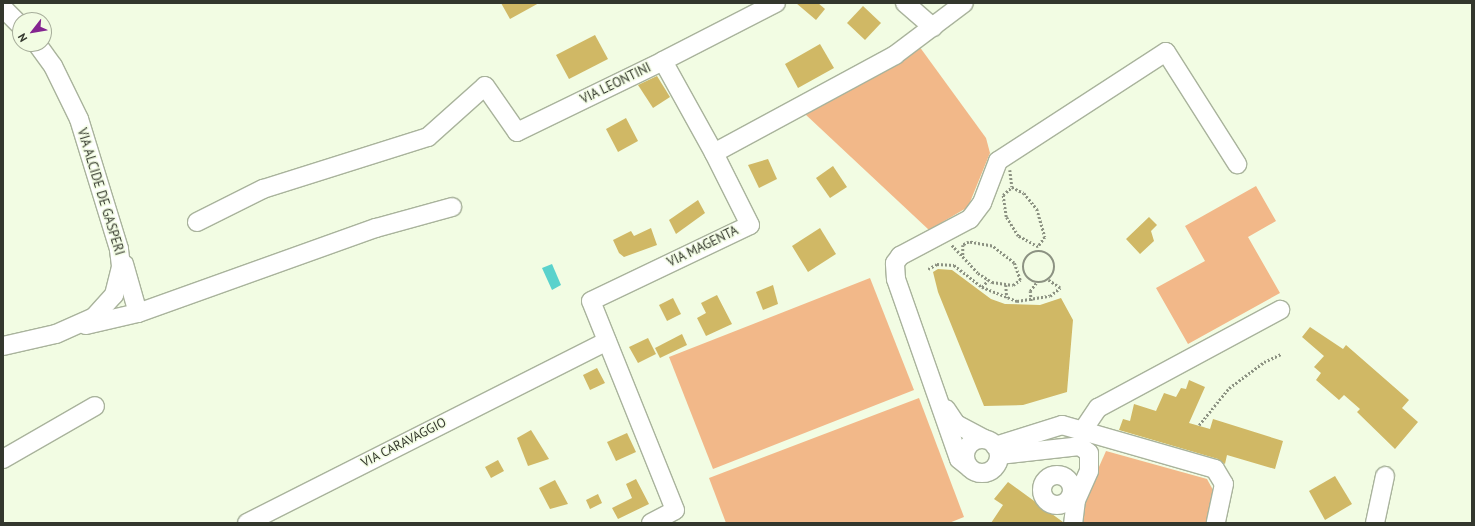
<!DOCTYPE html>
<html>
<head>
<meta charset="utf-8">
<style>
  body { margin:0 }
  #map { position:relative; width:1475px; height:526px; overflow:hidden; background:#f2fce3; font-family:"PT Sans",sans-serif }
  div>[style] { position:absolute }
  .green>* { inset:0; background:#f2b889 }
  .water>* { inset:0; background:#5ad2cc }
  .building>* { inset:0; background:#d0b865 }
  .path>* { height:2.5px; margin-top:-1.25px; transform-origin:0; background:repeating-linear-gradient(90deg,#8c9282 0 2px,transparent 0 4px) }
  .path>.ring { margin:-1.25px; padding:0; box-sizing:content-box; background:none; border:2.5px solid #8c9282; border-radius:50% }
  .roads { filter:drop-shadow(1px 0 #a9b39c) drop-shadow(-1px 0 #a9b39c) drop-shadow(0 1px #a9b39c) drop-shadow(0 -1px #a9b39c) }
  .minor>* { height:18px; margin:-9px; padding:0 9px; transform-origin:9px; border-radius:9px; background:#fff }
  .minor>.ring { margin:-9px; padding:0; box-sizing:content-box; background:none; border:18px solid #fff; border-radius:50% }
  span { translate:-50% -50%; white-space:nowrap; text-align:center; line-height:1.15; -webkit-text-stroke:3px #f2fce3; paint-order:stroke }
  .street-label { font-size:13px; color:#33372d }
  .frame { position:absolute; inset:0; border:4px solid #33372d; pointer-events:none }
  .north { position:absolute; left:12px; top:12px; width:40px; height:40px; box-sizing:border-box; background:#f2fce3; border:1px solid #a6ad9a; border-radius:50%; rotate:239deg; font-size:11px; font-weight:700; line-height:16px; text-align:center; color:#33372d }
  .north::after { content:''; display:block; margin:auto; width:14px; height:18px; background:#842590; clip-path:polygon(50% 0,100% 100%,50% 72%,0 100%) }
</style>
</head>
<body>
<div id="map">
  <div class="green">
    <div style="clip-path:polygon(919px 46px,986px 138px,990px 153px,968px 207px,929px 230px,805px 114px)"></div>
    <div style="clip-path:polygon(1256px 186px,1276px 221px,1248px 237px,1280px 293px,1188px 344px,1156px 288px,1205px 261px,1185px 226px)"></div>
    <div style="clip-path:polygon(870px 278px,914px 390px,713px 469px,669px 357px)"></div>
    <div style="clip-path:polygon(919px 398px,964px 517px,949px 523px,726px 523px,709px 478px)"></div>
    <div style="clip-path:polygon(1106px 451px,1207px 479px,1213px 490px,1206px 523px,1079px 523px,1083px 503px)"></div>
  </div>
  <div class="water">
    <div style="clip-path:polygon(552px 264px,561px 285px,552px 290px,542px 268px)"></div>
  </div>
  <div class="building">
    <div style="clip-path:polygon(501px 3px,539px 3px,510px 19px)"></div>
    <div style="clip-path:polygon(796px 3px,818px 3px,825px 9px,816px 20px)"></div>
    <div style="clip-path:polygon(863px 6px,881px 23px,865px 40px,847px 23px)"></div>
    <div style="clip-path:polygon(595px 35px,608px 59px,569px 79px,556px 55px)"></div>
    <div style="clip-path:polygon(820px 44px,834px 68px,798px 88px,785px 64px)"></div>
    <div style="clip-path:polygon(657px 76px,670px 97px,653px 108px,638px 85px)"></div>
    <div style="clip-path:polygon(626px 118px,638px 141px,618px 152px,606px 129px)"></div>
    <div style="clip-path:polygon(768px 159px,777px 179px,759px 188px,748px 165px)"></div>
    <div style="clip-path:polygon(833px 166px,847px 187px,830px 198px,816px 178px)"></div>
    <div style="clip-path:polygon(698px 200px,705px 213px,676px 234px,669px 220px)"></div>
    <div style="clip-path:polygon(1149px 217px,1157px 225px,1151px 231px,1154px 241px,1140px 254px,1126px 239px)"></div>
    <div style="clip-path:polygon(651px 228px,657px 245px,624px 257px,619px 253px,613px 240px,631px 231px,634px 236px)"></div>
    <div style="clip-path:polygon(820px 228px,836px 254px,808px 272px,792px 246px)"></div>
    <div style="clip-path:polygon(938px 269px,952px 270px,991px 299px,1005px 304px,1040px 305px,1061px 298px,1073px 320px,1067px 392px,1023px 405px,984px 406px,938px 292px,933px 272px)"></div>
    <div style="clip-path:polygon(773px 285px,778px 304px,763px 310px,756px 292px)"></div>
    <div style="clip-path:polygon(717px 295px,732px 324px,706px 336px,697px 318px,706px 313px,701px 303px)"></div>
    <div style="clip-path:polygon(673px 298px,681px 314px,667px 321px,659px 305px)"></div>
    <div style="clip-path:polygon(1310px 327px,1343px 349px,1346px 345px,1409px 400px,1402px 408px,1418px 422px,1395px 449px,1357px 412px,1360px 409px,1344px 395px,1339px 400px,1316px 380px,1321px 373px,1314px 367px,1324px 356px,1302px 337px)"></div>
    <div style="clip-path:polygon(682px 334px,687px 345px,660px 358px,655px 348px)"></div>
    <div style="clip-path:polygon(648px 338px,656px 354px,638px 363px,629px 347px)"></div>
    <div style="clip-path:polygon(597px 368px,605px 383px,590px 390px,583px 375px)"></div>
    <div style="clip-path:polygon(1189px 380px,1205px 387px,1189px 423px,1210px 429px,1213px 419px,1283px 441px,1275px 469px,1227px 455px,1225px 464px,1218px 459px,1119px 430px,1123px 419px,1130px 421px,1134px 404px,1156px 411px,1164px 393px,1176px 397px,1181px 388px,1186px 389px)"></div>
    <div style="clip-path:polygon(531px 430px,549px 459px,528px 466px,517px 438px)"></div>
    <div style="clip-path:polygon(627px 433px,636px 452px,616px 461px,607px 442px)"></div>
    <div style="clip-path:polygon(498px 460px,504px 471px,491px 478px,485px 467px)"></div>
    <div style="clip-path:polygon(1335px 476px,1352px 504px,1325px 520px,1309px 491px)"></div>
    <div style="clip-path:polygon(636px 479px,649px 504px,618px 519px,612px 508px,632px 498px,626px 484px)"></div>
    <div style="clip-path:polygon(555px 480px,568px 504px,550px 509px,539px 488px)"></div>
    <div style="clip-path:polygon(1008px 482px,1063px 522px,1063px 523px,991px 523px,1003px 505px,994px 499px)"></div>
    <div style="clip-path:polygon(598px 494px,602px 503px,590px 509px,586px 500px)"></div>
  </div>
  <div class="path">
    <div style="left:1010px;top:170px;width:17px;rotate:83deg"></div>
    <div style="left:1012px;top:187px;width:13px;rotate:27deg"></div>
    <div style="left:1024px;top:193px;width:21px;rotate:51deg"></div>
    <div style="left:1037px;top:209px;width:29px;rotate:74deg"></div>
    <div style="left:1045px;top:237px;width:12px;rotate:125deg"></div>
    <div style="left:1038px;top:247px;width:23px;rotate:-151deg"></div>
    <div style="left:1018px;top:236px;width:22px;rotate:-122deg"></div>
    <div style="left:1006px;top:217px;width:22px;rotate:-98deg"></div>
    <div style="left:1003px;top:195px;width:12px;rotate:-42deg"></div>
    <div style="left:952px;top:245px;width:38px;rotate:47deg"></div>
    <div style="left:978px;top:273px;width:17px;rotate:33deg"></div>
    <div style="left:992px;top:282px;width:21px;rotate:8deg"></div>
    <div style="left:1013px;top:285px;width:9px;rotate:-36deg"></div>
    <div style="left:1020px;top:280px;width:18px;rotate:-109deg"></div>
    <div style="left:1014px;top:263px;width:28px;rotate:-142deg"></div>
    <div style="left:992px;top:246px;width:23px;rotate:-170deg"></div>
    <div style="left:969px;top:242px;width:7px;rotate:153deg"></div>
    <div style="left:963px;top:245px;width:11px;rotate:90deg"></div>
    <div class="ring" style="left:1023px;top:251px;width:29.5px;height:29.5px"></div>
    <div style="left:928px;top:269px;width:10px;rotate:-29deg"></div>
    <div style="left:937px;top:264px;width:17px;rotate:3deg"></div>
    <div style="left:954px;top:265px;width:36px;rotate:38deg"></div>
    <div style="left:982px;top:287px;width:38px;rotate:22deg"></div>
    <div style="left:1017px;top:301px;width:33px;rotate:-9deg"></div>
    <div style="left:1050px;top:296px;width:13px;rotate:-39deg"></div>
    <div style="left:1060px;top:288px;width:14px;rotate:-146deg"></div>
    <div style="left:1006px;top:285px;width:13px;rotate:86deg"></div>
    <div style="left:982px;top:287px;width:9px;rotate:-49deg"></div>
    <div style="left:1031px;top:301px;width:10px;rotate:-96deg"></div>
    <div style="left:1030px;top:291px;width:10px;rotate:-53deg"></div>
    <div style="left:1199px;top:425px;width:48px;rotate:-51deg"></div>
    <div style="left:1229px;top:388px;width:44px;rotate:-36.6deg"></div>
    <div style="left:1264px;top:362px;width:19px;rotate:-25deg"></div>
  </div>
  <div class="roads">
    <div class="minor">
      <div style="left:905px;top:3px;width:37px;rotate:41deg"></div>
      <div style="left:3px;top:8px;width:24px;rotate:45deg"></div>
      <div style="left:663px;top:61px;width:127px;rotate:-27.2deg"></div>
      <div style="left:197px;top:222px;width:74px;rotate:-26.6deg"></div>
      <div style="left:263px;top:189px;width:173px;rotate:-17.5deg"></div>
      <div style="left:428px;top:137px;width:76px;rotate:-41.8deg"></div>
      <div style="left:485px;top:86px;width:56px;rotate:55.2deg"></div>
      <div style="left:517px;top:132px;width:162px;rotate:-25.9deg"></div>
      <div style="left:663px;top:61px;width:105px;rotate:61deg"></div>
      <div style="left:124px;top:264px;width:51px;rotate:74.1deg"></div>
      <div style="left:86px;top:325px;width:53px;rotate:-13deg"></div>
      <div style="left:138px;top:313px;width:253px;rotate:-19.7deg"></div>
      <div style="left:376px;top:228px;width:79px;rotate:-15.4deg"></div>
      <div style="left:3px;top:346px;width:54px;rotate:-12.8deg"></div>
      <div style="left:56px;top:334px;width:42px;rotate:-24.1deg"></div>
      <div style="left:94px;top:317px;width:30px;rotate:-48deg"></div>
      <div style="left:114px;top:295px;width:30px;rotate:-76deg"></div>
      <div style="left:121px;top:266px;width:17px;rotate:-97deg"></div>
      <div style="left:119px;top:249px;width:136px;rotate:-107.1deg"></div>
      <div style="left:79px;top:119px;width:59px;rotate:-116.1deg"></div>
      <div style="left:53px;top:66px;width:27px;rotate:-126deg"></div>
      <div style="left:946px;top:409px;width:18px;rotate:56deg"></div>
      <div style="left:956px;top:424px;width:32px;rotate:28deg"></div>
      <div style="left:1083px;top:430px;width:27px;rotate:-56deg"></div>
      <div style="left:1098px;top:408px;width:207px;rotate:-28.3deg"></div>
      <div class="ring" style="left:965px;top:439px;width:16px;height:16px"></div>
      <div style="left:995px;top:446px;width:70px;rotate:-17.4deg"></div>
      <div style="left:1062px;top:425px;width:159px;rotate:16deg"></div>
      <div style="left:1215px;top:469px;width:17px;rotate:59deg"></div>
      <div style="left:1224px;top:484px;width:40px;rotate:102deg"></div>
      <div style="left:999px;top:455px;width:81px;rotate:-6.3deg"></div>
      <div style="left:1080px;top:446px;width:11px;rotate:38deg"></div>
      <div style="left:1089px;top:453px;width:18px;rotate:90deg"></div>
      <div style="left:1089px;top:471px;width:32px;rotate:114deg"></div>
      <div style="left:1076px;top:500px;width:23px;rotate:97deg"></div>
      <div style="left:3px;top:459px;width:106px;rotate:-29.9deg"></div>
      <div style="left:970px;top:468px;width:14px;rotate:-141deg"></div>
      <div style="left:959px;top:459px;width:191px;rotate:-109.3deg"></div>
      <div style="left:896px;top:279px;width:16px;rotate:-94deg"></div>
      <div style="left:895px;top:263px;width:9px;rotate:-54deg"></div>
      <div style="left:900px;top:256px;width:79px;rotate:-27.9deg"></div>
      <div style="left:970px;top:219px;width:20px;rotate:-53deg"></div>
      <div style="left:982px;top:203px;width:45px;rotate:-69.1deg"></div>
      <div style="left:998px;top:161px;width:200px;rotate:-33deg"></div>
      <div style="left:1166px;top:52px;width:133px;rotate:57.6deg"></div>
      <div class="ring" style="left:1042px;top:475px;width:12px;height:12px"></div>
      <div style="left:247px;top:523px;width:403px;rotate:-26.8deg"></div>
      <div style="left:651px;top:523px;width:27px;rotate:-28deg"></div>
      <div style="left:675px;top:510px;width:225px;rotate:-111.9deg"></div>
      <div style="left:591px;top:301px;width:176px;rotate:-25.5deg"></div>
      <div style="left:750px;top:225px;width:80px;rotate:-116.6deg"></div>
      <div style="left:714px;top:153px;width:206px;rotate:-28.4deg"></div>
      <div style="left:895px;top:55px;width:86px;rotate:-37deg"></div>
      <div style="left:1375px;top:523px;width:48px;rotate:-78deg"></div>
    </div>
  </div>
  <div class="street-label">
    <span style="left:616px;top:84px;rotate:-26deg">VIA LEONTINI</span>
    <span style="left:100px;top:192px;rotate:73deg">VIA ALCIDE DE GASPERI</span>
    <span style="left:703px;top:247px;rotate:-26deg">VIA MAGENTA</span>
    <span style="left:404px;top:443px;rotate:-27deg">VIA CARAVAGGIO</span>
  </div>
  <div class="frame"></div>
  <div class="north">N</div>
</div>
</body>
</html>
